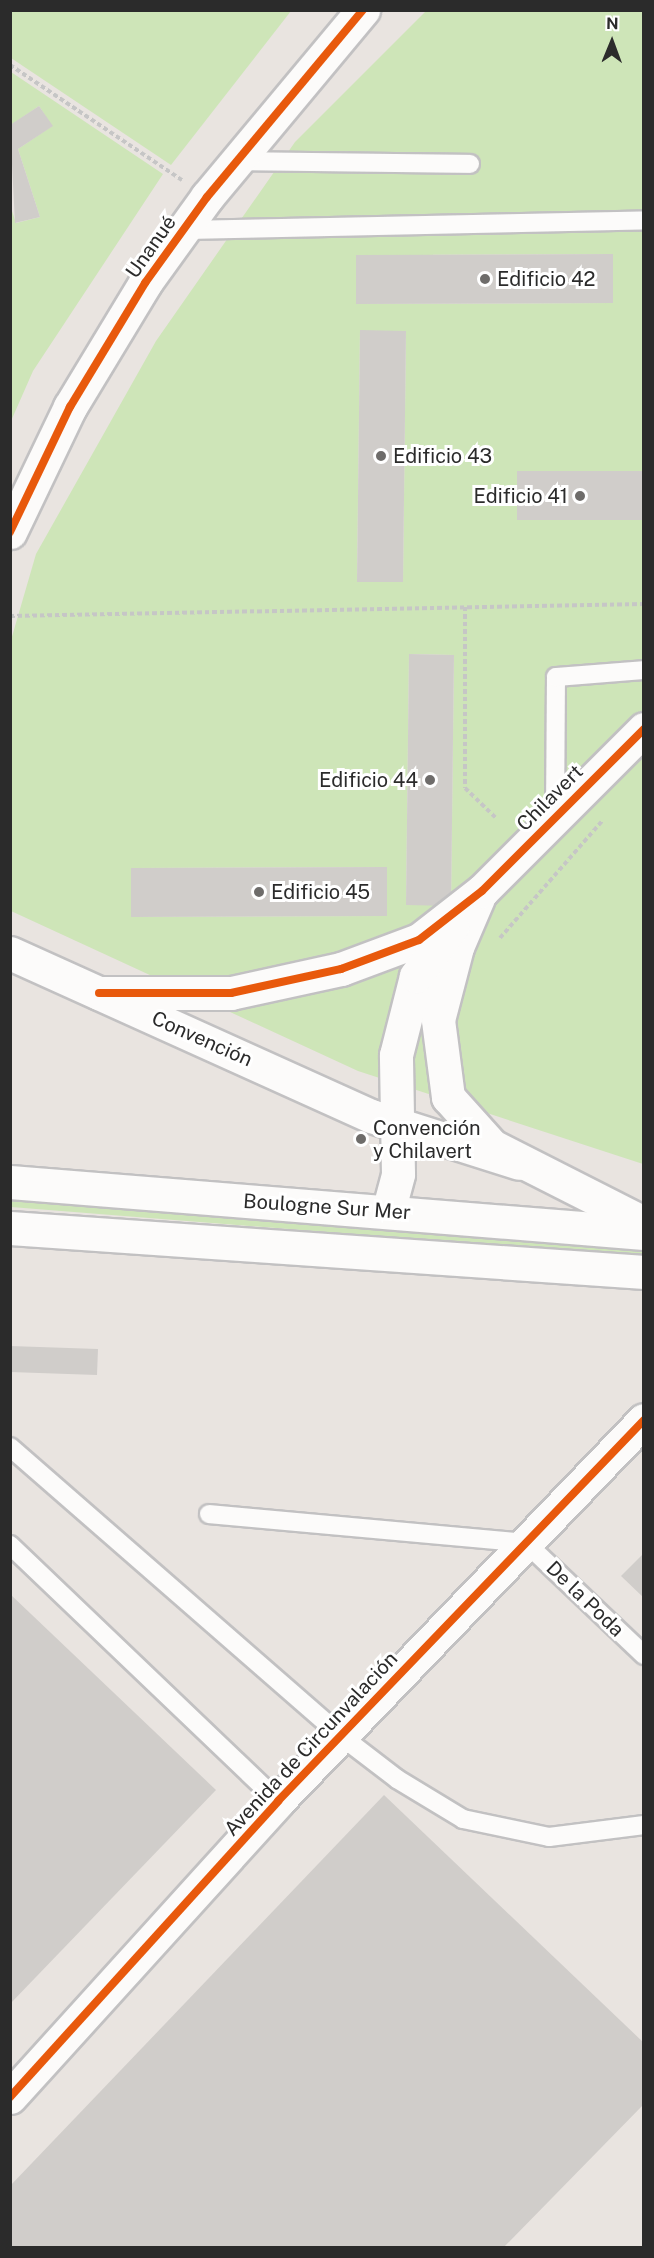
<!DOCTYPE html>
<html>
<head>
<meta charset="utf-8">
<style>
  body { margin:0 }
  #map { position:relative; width:654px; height:2258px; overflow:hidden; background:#e9e4e0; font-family:"Public Sans",sans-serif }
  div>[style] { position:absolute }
  .green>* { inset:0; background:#cee5b8 }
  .building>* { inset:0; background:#d0cdca }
  .path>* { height:4px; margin-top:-2px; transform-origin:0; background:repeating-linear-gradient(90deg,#c6c6c6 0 4.5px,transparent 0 7.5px) }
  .roads { filter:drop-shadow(2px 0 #c2c1c2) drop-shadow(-2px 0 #c2c1c2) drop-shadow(0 2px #c2c1c2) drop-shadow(0 -2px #c2c1c2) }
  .lane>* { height:18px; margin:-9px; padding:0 9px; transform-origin:9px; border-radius:9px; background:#fcfbfa }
  .street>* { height:33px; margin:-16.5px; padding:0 16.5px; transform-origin:16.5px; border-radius:16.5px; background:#fcfbfa }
  .secondary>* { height:33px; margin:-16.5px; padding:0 16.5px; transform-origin:16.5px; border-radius:16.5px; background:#fcfbfa }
  .cycleway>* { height:8px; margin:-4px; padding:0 4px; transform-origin:4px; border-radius:4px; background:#e8590c }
  .dots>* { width:16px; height:16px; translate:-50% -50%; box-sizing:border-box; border:3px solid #fff; border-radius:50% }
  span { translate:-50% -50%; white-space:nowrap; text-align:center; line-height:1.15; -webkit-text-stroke:6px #fff; paint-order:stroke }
  .street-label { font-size:20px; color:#2b2b2b }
  .poi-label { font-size:20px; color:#2b2b2b }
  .left { translate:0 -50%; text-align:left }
  .right { translate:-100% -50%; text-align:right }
  .frame { position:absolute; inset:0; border:12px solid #2b2b2b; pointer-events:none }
  .north { position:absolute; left:582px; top:12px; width:60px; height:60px; -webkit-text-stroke:4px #fff; paint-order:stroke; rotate:1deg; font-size:16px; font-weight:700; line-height:24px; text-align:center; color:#2b2b2b }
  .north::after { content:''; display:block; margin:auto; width:21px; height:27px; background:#2b2b2b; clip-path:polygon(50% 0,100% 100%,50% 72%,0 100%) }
</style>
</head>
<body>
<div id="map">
  <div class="green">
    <div style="clip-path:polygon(10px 11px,11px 10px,291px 11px,171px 165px,11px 58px)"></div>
    <div style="clip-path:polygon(evenodd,426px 11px,643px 11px,643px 471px,517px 472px,518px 520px,643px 520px,643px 1164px,358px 1071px,11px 911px,11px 640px,36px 554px,156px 341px,295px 142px,426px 11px,612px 254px,612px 303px,356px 304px,357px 255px,612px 254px,426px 11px,360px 331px,406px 331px,403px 581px,357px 581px,360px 331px,426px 11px,409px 654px,454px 655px,451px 905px,406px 905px,409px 654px,426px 11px,387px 867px,387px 916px,131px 917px,131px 868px,387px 867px)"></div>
    <div style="clip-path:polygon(11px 72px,163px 174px,33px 371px,11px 421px,10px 205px,16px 223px,40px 217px,18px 149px,52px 126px,39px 106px,11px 125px)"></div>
    <div style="clip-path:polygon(10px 1197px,643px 1246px,643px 1257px,11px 1207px)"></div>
  </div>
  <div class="building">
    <div style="clip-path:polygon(39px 106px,53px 126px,18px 149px,40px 217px,15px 223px,10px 125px)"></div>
    <div style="clip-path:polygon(613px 254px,613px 303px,356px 304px,356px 255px)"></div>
    <div style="clip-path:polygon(360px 330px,406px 331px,403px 582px,357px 582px)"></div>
    <div style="clip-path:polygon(517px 471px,644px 471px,644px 520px,517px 520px)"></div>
    <div style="clip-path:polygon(409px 654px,454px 655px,451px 906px,406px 905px)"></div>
    <div style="clip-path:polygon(387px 867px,387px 916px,131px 917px,131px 868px)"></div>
    <div style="clip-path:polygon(10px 1346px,98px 1349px,97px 1375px,10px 1372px)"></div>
    <div style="clip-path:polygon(644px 1553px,644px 1598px,621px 1576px)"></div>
    <div style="clip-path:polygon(10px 1594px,216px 1790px,10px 2004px)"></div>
    <div style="clip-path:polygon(384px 1795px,644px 2043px,644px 2104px,503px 2248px,10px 2248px,10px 2186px)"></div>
  </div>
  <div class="path">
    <div style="left:10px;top:65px;width:207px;rotate:33.8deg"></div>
    <div style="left:465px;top:607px;width:181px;rotate:90deg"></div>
    <div style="left:465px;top:788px;width:43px;rotate:44.1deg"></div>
    <div style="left:10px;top:616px;width:634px;rotate:-1.08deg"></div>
    <div style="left:500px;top:938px;width:157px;rotate:-48.9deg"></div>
  </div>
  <div class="roads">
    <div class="lane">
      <div style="left:237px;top:161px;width:233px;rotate:0.7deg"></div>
      <div style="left:183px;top:230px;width:461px;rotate:-1.2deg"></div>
      <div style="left:555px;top:817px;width:140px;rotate:-89.6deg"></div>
      <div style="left:556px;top:677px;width:88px;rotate:-4.5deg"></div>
      <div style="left:10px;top:1447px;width:439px;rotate:41.1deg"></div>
      <div style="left:341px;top:1736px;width:71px;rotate:37.5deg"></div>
      <div style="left:397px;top:1779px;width:77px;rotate:31.2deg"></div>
      <div style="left:463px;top:1819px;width:88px;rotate:11.8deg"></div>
      <div style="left:549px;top:1837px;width:96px;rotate:-7.2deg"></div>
      <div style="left:209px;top:1514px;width:318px;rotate:5.2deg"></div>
      <div style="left:526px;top:1543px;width:163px;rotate:43.5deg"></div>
      <div style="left:10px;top:1545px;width:371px;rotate:43.7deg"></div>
    </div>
    <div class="street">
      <div style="left:10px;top:532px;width:139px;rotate:-64.4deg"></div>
      <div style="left:70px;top:407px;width:145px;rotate:-58.8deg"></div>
      <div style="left:145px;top:283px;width:106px;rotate:-54.2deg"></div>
      <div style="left:207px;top:197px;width:244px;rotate:-50.2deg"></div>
      <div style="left:478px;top:898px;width:53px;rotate:113.2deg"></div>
      <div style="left:457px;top:947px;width:75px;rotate:104.6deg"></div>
      <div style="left:438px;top:1020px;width:78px;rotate:82.6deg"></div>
      <div style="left:448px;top:1097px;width:66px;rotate:48.1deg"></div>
      <div style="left:492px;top:1146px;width:170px;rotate:26.9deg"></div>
      <div style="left:10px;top:953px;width:396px;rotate:24.3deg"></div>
      <div style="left:371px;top:1116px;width:155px;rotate:17.6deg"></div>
      <div style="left:99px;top:993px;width:132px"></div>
      <div style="left:231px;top:993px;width:113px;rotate:-12.3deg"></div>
      <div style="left:341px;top:969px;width:83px;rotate:-20.4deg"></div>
      <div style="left:419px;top:940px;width:80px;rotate:-37.9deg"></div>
      <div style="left:482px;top:891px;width:229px;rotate:-45deg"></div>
      <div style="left:388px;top:1212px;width:39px;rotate:-75deg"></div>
      <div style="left:398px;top:1174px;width:119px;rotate:-91deg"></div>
      <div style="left:396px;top:1055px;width:81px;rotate:-75.8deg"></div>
      <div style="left:416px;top:976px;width:61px;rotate:-53.7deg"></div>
    </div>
    <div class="secondary">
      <div style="left:10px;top:1182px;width:636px;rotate:4.6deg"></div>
      <div style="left:10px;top:1228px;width:636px;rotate:3.97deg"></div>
      <div style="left:10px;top:2097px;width:399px;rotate:-47.8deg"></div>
      <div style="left:278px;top:1801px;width:528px;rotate:-46.15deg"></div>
    </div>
  </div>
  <div class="cycleway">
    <div style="left:10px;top:532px;width:139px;rotate:-64.4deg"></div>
    <div style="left:70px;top:407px;width:145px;rotate:-58.8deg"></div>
    <div style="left:145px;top:283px;width:106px;rotate:-54.2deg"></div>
    <div style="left:207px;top:197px;width:244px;rotate:-50.2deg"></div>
    <div style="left:99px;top:993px;width:132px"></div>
    <div style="left:231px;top:993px;width:113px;rotate:-12.3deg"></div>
    <div style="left:341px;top:969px;width:83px;rotate:-20.4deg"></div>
    <div style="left:419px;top:940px;width:80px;rotate:-37.9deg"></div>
    <div style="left:482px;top:891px;width:229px;rotate:-45deg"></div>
    <div style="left:10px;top:2097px;width:399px;rotate:-47.8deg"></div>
    <div style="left:278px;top:1801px;width:528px;rotate:-46.15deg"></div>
  </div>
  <div class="dots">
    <div style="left:485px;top:279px;background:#6e6c6a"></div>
    <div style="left:381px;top:456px;background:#6e6c6a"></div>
    <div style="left:580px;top:496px;background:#6e6c6a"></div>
    <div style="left:430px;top:780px;background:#6e6c6a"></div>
    <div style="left:259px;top:892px;background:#6e6c6a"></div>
    <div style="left:361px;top:1139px;background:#6e6c6a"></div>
  </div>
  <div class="street-label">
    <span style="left:151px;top:247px;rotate:-55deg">Unanué</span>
    <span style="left:550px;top:798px;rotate:-45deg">Chilavert</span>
    <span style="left:202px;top:1039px;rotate:24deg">Convención</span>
    <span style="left:327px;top:1207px;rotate:4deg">Boulogne Sur Mer</span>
    <span style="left:585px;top:1599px;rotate:44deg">De la Poda</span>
    <span style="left:311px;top:1744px;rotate:-47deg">Avenida de Circunvalación</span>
  </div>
  <div class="poi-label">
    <span class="left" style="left:497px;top:279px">Edificio 42</span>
    <span class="left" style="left:393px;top:456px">Edificio 43</span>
    <span class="right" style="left:568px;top:496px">Edificio 41</span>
    <span class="right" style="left:418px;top:780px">Edificio 44</span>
    <span class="left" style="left:271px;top:892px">Edificio 45</span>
    <span class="left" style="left:373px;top:1140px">Convención<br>y Chilavert</span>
  </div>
  <div class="frame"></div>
  <div class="north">N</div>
</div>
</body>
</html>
